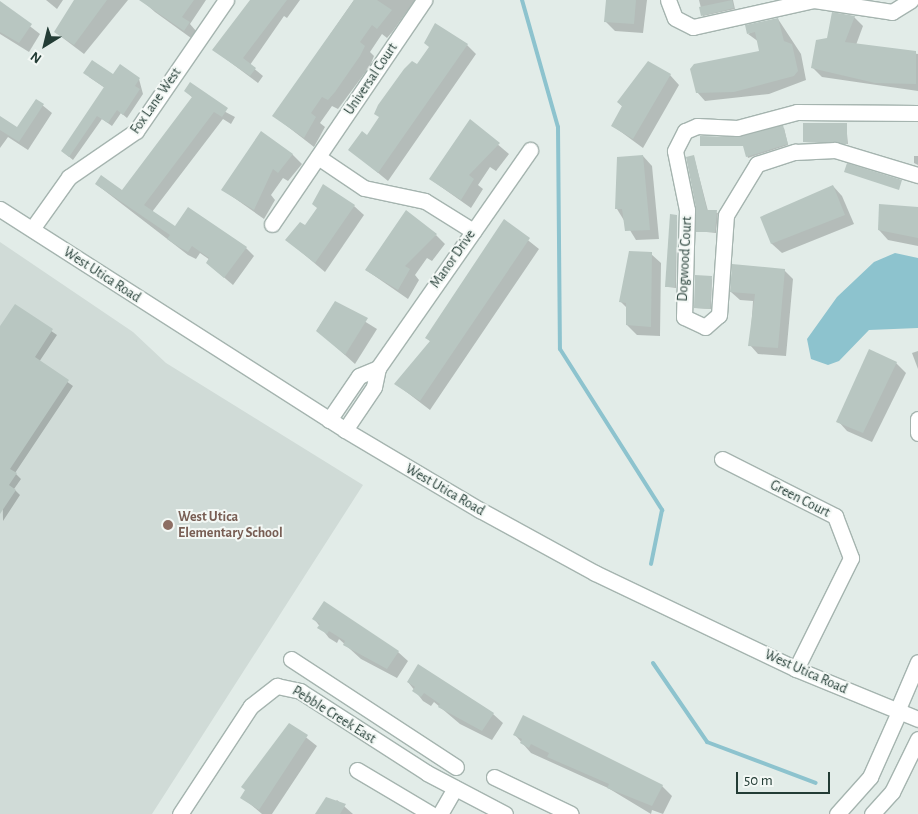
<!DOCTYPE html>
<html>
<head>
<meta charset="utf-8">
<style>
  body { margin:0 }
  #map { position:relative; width:918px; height:814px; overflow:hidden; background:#e2ece8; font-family:"Alegreya Sans",sans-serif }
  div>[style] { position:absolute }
  .built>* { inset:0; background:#d0dbd7 }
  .water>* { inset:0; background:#8dc3ce }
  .shadow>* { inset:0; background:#0003 }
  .stream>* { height:4px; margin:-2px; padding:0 2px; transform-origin:2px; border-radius:2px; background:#8dc3ce }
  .building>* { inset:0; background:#b8c6c1 }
  .roads { filter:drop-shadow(1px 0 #a5b4af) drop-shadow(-1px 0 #a5b4af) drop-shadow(0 1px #a5b4af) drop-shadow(0 -1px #a5b4af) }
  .minor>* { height:15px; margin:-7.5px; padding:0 7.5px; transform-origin:7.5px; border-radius:7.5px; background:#fff }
  .dots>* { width:14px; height:14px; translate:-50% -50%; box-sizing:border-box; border:2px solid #f3f8f5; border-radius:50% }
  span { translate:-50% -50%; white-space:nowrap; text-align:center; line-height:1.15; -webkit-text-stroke:4px #f3f8f5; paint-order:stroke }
  .street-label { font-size:14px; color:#233c35 }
  .education-label { font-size:14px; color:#785e54; font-weight:700 }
  .left { translate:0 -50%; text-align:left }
  .north { position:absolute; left:20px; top:20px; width:50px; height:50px; -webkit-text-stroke:4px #f3f8f5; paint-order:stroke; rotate:216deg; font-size:14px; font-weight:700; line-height:20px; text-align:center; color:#233c35 }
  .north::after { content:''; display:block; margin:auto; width:18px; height:22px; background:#233c35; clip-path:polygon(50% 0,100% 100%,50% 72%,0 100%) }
  .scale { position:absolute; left:736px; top:772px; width:94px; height:22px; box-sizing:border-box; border:2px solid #233c35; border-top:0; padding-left:6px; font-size:15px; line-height:18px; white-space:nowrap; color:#233c35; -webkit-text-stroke:4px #f3f8f5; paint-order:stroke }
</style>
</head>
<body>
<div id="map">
  <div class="built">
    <div style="clip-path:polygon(0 242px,133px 332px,166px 363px,363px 485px,152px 814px,0 814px)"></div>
  </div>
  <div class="water">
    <div style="clip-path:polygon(895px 253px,918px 258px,918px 328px,869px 330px,839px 361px,828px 365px,811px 359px,807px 339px,837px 297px,874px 262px)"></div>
  </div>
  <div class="shadow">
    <div style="clip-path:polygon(46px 0,63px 0,57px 9px)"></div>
    <div style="clip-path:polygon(76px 0,128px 0,84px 54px,55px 32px)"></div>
    <div style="clip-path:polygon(150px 0,206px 0,190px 24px,196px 31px,191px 38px,155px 12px,147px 5px)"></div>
    <div style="clip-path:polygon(251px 0,300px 0,287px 18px,284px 16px,250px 65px,263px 76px,258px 83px,214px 50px)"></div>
    <div style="clip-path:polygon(354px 0,415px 0,393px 31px,387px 38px,382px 34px,370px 52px,374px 56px,370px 66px,338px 109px,332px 106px,320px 123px,325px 127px,314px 147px,274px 116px)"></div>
    <div style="clip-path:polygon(607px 0,647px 0,643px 33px,615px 31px,605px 21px)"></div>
    <div style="clip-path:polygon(699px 0,733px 0,735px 9px,703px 16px)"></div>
    <div style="clip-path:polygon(0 3px,40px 34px,29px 52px,0 34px)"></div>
    <div style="clip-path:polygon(854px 17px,863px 26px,856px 45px,918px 54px,918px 91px,822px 77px,813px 68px,828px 40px)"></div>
    <div style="clip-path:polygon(778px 19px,801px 54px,806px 80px,769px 94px,705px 101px,697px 92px,761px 52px,759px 42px,748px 34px)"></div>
    <div style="clip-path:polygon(467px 45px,476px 54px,388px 181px,349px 149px,368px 136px,417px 66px)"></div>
    <div style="clip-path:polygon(670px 75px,679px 85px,643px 148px,613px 126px,623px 107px,618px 102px)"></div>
    <div style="clip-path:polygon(113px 76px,139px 79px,143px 94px,127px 118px,121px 113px,112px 126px,102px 119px,73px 160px,62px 151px,105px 88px,89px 77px)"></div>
    <div style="clip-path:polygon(186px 91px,235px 117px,231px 124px,223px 119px,152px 212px,175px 228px,188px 209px,246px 248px,254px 256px,233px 285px,207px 263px,210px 260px,200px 253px,196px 259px,188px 255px,96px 184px,122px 192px,193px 98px)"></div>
    <div style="clip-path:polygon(36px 100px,52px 113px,28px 150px,8px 137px,0 148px,0 119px,17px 129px)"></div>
    <div style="clip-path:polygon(470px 121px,509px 154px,496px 171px,490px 167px,478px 185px,483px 189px,471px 208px,430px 179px)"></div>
    <div style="clip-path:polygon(846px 124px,848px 144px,805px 142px)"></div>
    <div style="clip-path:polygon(784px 128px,788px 145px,748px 158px,744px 146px,701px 145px)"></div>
    <div style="clip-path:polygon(292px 154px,302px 164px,288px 181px,283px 178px,271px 195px,275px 200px,264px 219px,223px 190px)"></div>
    <div style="clip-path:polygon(643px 156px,652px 166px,659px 239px,636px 240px,617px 209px)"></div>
    <div style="clip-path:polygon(914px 156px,918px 156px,918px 165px,914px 163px)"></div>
    <div style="clip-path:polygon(694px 157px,708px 211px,718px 213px,716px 233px,697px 231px)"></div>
    <div style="clip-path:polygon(833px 186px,842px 196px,854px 224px,782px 253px,772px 244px,762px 217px)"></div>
    <div style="clip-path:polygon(354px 206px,364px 215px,325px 272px,287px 240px)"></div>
    <div style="clip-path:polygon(918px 208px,918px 246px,888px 240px,879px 230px)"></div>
    <div style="clip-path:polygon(677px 216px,676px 288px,668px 287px,666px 286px)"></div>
    <div style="clip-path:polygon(504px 221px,539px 249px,430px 410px,396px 384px,431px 342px,427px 338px)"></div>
    <div style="clip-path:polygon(436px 235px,445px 244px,432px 261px,427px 258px,415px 275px,419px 280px,408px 299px,366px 270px)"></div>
    <div style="clip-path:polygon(651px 254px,661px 263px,660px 336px,637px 335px,627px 325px,627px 308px,621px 302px)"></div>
    <div style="clip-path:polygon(784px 270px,793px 279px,786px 356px,758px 354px,750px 345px,753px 301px,740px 300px,731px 292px)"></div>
    <div style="clip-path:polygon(712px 278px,711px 309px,696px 308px,695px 307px)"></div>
    <div style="clip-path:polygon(335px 303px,377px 329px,355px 364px,317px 330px)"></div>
    <div style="clip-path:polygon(15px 306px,57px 335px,39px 362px,73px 386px,15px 473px,21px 479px,14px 489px,20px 495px,3px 521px,0 328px)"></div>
    <div style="clip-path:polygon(918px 351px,918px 369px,912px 353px)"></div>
    <div style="clip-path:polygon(896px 363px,906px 373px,872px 442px,847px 431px,838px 421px)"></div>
    <div style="clip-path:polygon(314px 619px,398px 652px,408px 661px,397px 678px,361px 659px,339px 639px,337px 643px,329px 638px)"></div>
    <div style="clip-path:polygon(408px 682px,493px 714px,503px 723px,492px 740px,460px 724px,434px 702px,431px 706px,423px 701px)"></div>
    <div style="clip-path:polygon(289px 724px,317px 746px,272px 814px,262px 814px,242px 797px,246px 790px,243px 787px)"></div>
    <div style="clip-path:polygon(515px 735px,662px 786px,672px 796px,663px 814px,652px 810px,651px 814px,608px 788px,531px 753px)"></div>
    <div style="clip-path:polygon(337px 800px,353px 814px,316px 814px,334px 803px)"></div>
  </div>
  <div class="stream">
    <div style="left:522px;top:0;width:132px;rotate:74.2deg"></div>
    <div style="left:558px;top:127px;width:222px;rotate:89.5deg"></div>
    <div style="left:560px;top:349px;width:191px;rotate:57.6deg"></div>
    <div style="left:662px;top:510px;width:55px;rotate:101.5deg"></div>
    <div style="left:653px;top:663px;width:96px;rotate:55.6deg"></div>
    <div style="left:707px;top:742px;width:116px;rotate:20.6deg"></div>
  </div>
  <div class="building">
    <div style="clip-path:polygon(74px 0,107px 0,74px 45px,54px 32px)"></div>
    <div style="clip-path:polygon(139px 0,194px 0,182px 17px,190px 22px,184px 31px)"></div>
    <div style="clip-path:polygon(250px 0,287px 0,243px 58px,256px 68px,250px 76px,212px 50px)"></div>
    <div style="clip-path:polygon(354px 0,377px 0,392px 10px,377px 29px,372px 25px,360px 42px,365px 46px,360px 56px,335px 92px,328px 100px,322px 97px,311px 113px,316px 117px,304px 138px,272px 116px)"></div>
    <div style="clip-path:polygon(606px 0,636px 0,634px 24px,604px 22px)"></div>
    <div style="clip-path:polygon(732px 0,734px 8px,701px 16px,699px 7px)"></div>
    <div style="clip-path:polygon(0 1px,32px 24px,19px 43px,0 32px)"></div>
    <div style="clip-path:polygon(832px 12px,855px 16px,845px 42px,916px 51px,916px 84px,875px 83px,811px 68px,816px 40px,827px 38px)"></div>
    <div style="clip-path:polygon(778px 18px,784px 41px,792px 44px,798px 71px,794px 76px,734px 92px,696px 93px,690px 69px,694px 64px,759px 51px,755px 32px,747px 34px,745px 25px)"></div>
    <div style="clip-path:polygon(435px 23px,468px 44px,378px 173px,348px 150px,362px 131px,367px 135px,379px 117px,374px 114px,378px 105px,404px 69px,412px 61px,417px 64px,429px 47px,424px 43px)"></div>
    <div style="clip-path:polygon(92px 60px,113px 74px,120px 64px,140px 78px,135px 86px,140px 89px,123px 115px,117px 110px,108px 123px,97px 116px,69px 157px,61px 151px,104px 87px,83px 73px)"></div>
    <div style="clip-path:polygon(648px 61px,671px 74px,633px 139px,611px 126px,622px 106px,617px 102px)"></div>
    <div style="clip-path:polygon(190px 82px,228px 108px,222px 117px,214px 112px,144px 205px,175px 226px,188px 207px,247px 247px,224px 278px,206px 263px,209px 258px,192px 246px,188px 252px,179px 247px,167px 239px,170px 235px,95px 184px,101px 175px,122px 190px,192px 97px,184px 91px)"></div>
    <div style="clip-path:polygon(36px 99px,44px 104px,19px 142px,0 130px,0 116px,17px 127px)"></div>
    <div style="clip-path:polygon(470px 119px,500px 143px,469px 175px,474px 179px,461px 200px,429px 179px)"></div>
    <div style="clip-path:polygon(803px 123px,847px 123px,847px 144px,803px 142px)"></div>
    <div style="clip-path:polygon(783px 125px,788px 144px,746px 157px,743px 146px,700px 146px,700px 136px,739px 137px)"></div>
    <div style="clip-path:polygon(261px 131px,293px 154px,278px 173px,273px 169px,254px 210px,221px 190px)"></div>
    <div style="clip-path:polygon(643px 155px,650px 230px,625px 231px,622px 209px,615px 209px,617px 157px)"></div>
    <div style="clip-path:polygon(694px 155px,707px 210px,717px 210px,715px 232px,696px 232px,696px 208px,686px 157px)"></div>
    <div style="clip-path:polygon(847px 163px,902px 180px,899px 190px,844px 172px)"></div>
    <div style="clip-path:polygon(323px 184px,355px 205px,315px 263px,285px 240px,300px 222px,305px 225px,317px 208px,312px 204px)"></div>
    <div style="clip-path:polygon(833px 185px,845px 215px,771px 244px,760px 217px)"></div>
    <div style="clip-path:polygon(879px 204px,918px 207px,918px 238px,878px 230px)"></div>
    <div style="clip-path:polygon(406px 210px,437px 234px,405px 266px,410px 269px,398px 290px,365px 270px)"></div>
    <div style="clip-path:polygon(670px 214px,677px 215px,675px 287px,665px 287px)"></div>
    <div style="clip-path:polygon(504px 219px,530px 238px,420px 401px,394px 384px,430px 341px,425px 338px)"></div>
    <div style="clip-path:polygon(629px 251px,652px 252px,651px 327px,626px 325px,626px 303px,619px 302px)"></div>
    <div style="clip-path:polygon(732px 264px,785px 269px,778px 348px,748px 346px,755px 294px,730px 292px)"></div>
    <div style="clip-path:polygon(695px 275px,712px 276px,710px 309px,694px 308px)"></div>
    <div style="clip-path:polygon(335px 301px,368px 318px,345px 355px,316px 331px)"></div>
    <div style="clip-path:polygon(15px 304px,53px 329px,35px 357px,69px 380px,10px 469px,17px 473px,9px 485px,16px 490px,0 514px,0 326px)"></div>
    <div style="clip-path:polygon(869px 349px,897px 362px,863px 433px,836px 422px)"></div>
    <div style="clip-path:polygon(324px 601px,399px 651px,387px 669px,343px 645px,345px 641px,329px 631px,327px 634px,317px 628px,320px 624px,312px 619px)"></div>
    <div style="clip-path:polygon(418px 664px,494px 713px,482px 731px,438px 707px,440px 704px,424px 693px,421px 697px,412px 691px,415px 687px,407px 682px)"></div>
    <div style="clip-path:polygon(523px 715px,663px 785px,652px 806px,607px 788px,609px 784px,547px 757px,549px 753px,531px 744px,529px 748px,520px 743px,522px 739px,513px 735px)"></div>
    <div style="clip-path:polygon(289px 723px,308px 735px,259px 810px,240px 798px,245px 790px,241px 787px)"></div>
    <div style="clip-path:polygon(326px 797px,346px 804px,340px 814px,315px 814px)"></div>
  </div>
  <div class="roads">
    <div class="minor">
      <div style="left:668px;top:0;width:19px;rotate:69deg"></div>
      <div style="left:675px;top:18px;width:20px;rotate:27deg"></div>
      <div style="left:693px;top:27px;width:124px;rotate:-12.6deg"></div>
      <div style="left:814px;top:0;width:79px;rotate:8.7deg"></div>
      <div style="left:892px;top:12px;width:22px;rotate:-32deg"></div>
      <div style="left:918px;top:113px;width:121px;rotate:-179.5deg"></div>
      <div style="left:797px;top:112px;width:62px;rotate:165.1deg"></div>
      <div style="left:737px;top:128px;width:40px;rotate:-177.1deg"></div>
      <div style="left:697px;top:126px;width:13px;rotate:157deg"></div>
      <div style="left:685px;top:131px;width:22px;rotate:117deg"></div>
      <div style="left:675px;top:151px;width:60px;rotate:78.5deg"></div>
      <div style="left:687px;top:210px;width:107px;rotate:91.6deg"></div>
      <div style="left:684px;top:317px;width:23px;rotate:25deg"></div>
      <div style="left:705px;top:327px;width:18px;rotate:-41deg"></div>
      <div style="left:719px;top:315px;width:100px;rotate:-86deg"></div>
      <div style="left:726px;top:215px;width:60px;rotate:-58.7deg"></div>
      <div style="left:757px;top:164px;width:40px;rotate:-18deg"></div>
      <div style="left:795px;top:152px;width:40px;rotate:-2.9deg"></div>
      <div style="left:835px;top:150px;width:87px;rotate:16.8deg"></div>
      <div style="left:318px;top:157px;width:55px;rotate:34deg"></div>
      <div style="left:364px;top:188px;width:62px;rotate:12deg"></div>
      <div style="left:425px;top:201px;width:57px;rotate:32deg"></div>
      <div style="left:0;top:209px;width:410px;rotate:32.6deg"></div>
      <div style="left:345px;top:430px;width:157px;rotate:30.7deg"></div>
      <div style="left:480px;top:510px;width:131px;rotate:28.7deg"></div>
      <div style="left:595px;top:573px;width:223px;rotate:25.5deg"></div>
      <div style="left:796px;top:669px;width:132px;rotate:22.3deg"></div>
      <div style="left:272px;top:224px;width:271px;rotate:-55.8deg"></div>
      <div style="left:32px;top:229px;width:64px;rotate:-54.6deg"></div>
      <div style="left:69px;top:177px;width:81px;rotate:-34.5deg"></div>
      <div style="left:136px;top:131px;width:159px;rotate:-55.5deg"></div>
      <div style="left:378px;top:368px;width:266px;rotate:-55.1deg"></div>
      <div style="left:918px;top:419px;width:14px;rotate:90deg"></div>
      <div style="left:329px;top:420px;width:53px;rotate:-55.7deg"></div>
      <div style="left:359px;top:376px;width:21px;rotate:-23deg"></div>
      <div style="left:378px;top:368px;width:19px;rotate:102deg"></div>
      <div style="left:374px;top:387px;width:52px;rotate:124deg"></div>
      <div style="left:722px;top:459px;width:127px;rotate:26.8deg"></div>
      <div style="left:835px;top:516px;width:45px;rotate:69.1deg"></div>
      <div style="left:851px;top:558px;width:124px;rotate:116.4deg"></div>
      <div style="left:291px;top:659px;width:197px;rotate:33.2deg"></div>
      <div style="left:897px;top:711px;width:53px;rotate:-66.8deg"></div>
      <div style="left:357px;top:770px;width:86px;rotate:30.7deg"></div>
      <div style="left:494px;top:777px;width:85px;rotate:25.7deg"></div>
      <div style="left:180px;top:814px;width:129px;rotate:-56.7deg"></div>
      <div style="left:251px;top:706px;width:33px;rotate:-38deg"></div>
      <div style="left:277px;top:686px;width:24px;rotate:12deg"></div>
      <div style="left:300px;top:691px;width:151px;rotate:32.8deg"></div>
      <div style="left:427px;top:773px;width:88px;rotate:27.7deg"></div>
      <div style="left:440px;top:814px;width:30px;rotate:-60deg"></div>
      <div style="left:837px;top:814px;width:50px;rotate:-48.3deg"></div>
      <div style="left:870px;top:777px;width:71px;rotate:-66deg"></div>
      <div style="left:872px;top:814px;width:30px;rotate:-48deg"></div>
      <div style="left:892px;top:792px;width:59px;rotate:-63.9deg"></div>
    </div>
  </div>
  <div class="dots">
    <div style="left:168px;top:525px;background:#8d6e63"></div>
  </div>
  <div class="street-label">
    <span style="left:371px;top:79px;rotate:-56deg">Universal Court</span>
    <span style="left:156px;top:101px;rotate:-55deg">Fox Lane West</span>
    <span style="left:453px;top:259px;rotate:-55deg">Manor Drive</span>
    <span style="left:685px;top:259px;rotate:-87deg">Dogwood Court</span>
    <span style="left:102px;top:275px;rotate:33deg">West Utica Road</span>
    <span style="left:445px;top:490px;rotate:30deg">West Utica Road</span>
    <span style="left:800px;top:499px;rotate:27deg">Green Court</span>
    <span style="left:806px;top:672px;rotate:24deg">West Utica Road</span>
    <span style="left:334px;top:715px;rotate:32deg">Pebble Creek East</span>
  </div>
  <div class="education-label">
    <span class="left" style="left:178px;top:525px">West Utica<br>Elementary School</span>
  </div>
  <div class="north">N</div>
  <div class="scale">50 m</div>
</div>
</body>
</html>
